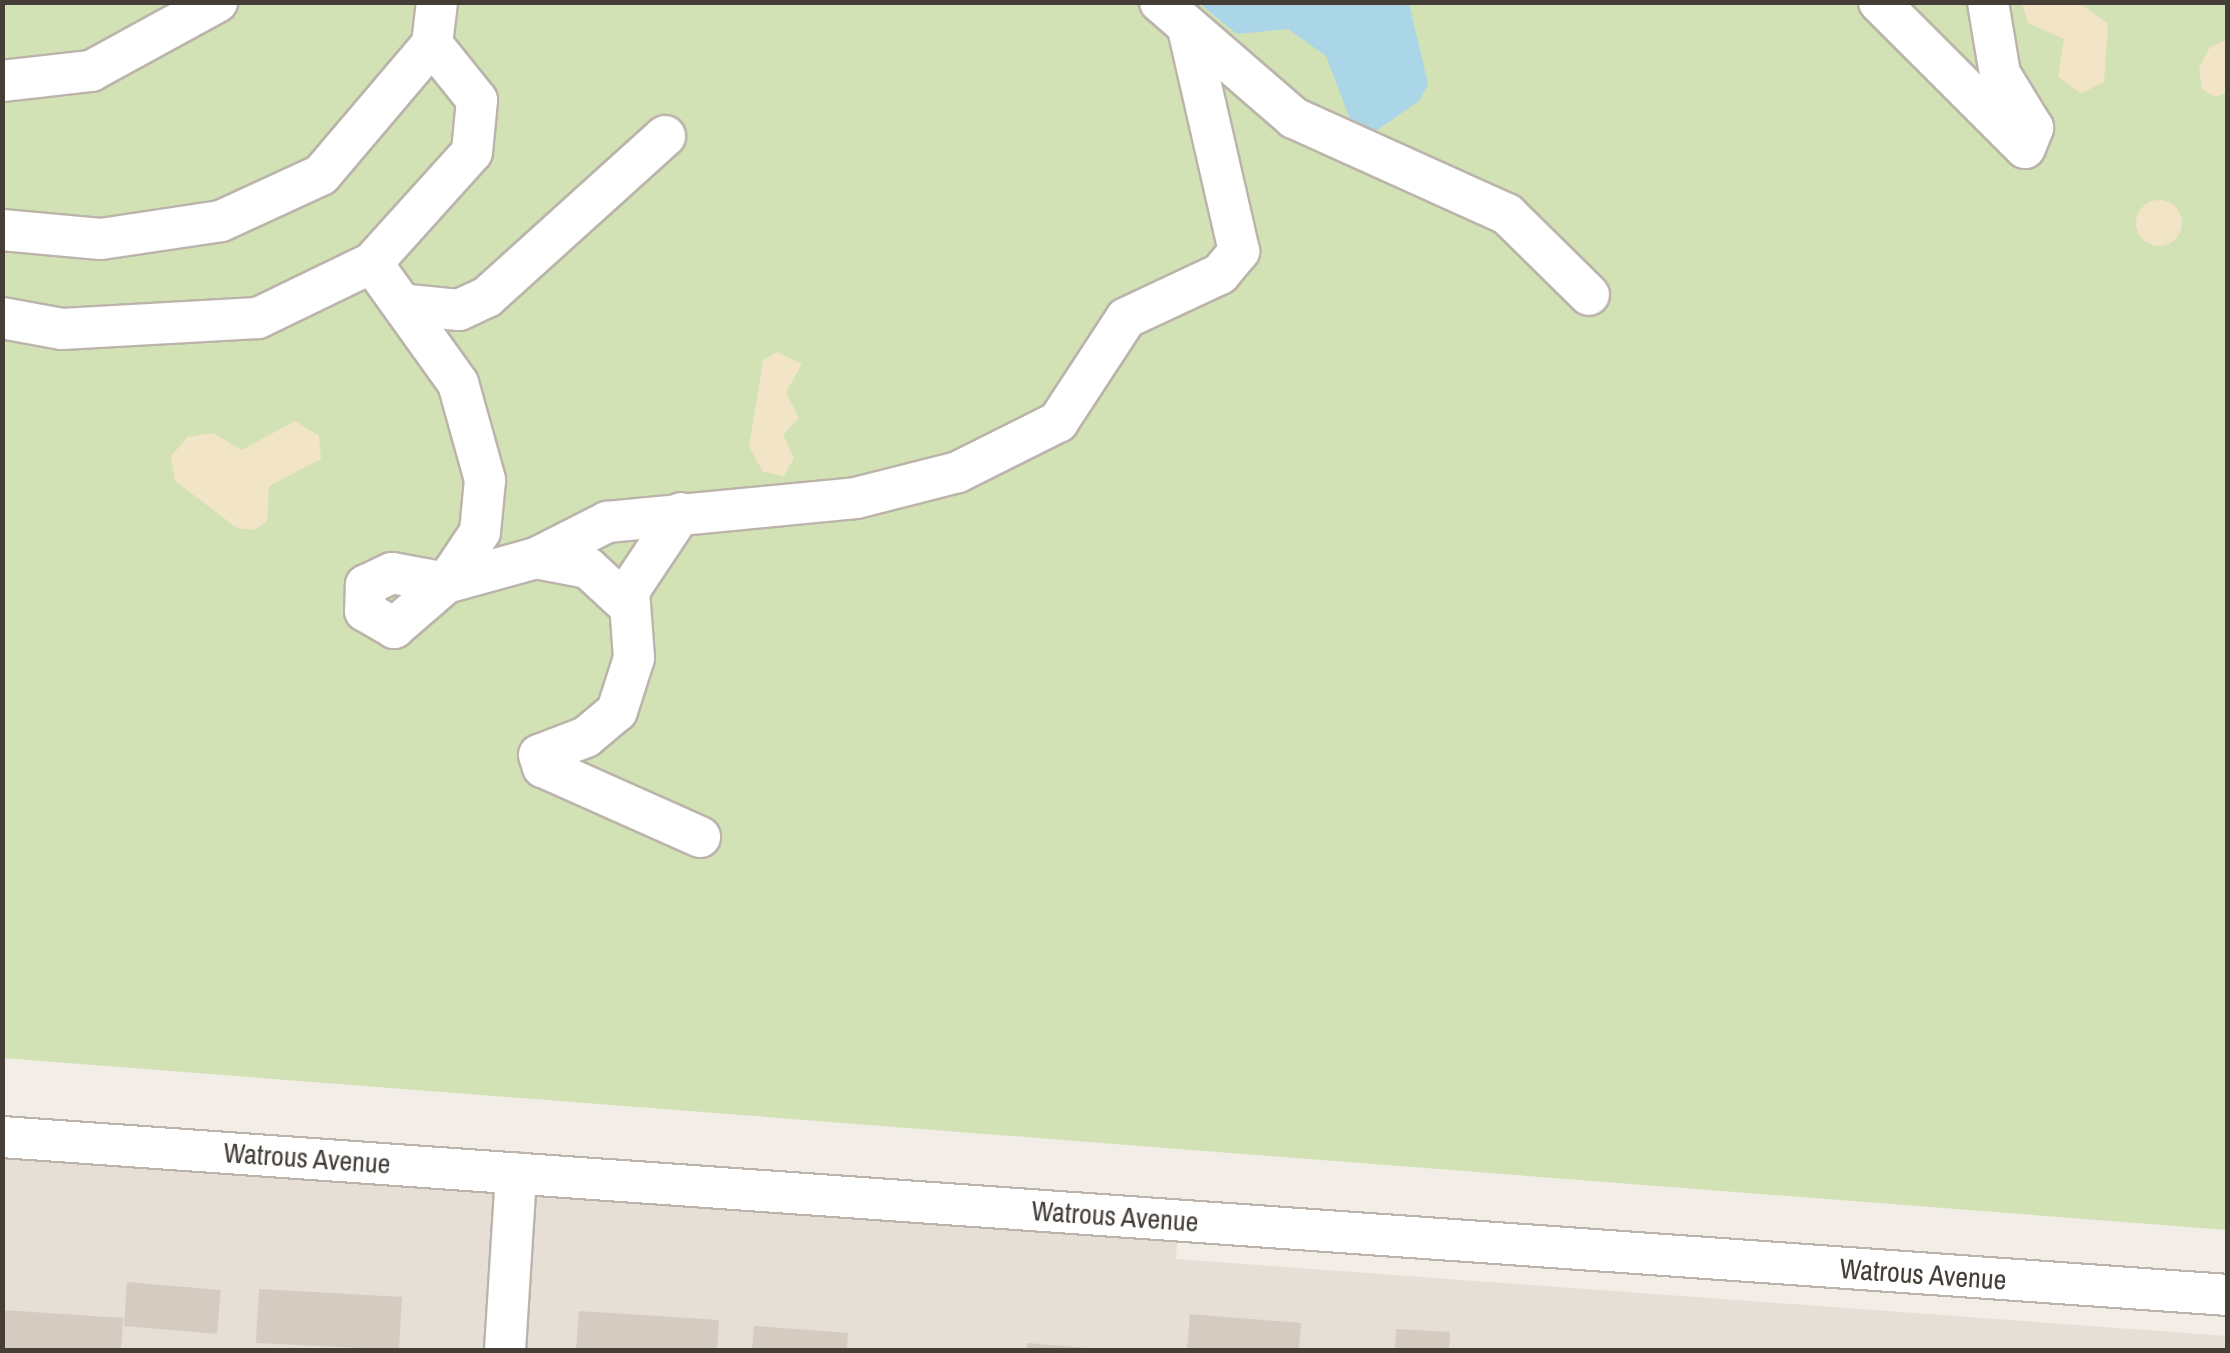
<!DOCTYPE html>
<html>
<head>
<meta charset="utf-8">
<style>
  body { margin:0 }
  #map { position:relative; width:2230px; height:1353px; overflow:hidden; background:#f2ede7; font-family:"Archivo Narrow",sans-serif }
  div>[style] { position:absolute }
  .residential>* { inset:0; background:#e5dfd6 }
  .green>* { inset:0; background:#d2e2b4 }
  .sand>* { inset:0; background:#f2e4c7 }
  .round { border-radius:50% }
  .water>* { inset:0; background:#aad6e8 }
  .building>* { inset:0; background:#d5cbc1 }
  .roads { filter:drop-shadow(2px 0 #bcb4ab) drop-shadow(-2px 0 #bcb4ab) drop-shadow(0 2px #bcb4ab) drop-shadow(0 -2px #bcb4ab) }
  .minor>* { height:40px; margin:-20px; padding:0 20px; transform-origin:20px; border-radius:20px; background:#fff }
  span { translate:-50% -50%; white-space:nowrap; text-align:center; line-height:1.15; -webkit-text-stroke:8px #fff; paint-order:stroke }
  .street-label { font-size:28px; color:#443e37 }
  .frame { position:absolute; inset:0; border:5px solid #443e37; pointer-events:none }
</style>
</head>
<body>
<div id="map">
  <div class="residential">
    <div style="clip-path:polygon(2px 1137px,1178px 1220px,1176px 1259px,2227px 1336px,2227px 1350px,3px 1350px)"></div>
  </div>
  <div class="green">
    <div style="clip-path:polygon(2px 3px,2227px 3px,2227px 1230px,3px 1058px)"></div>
  </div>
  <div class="sand">
    <div style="clip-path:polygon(2022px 3px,2079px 3px,2108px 24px,2104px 82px,2081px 93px,2058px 77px,2064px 39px,2028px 23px)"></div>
    <div style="clip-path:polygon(2227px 40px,2227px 92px,2216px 97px,2202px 89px,2199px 68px,2210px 47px)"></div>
    <div class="round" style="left:2136px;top:200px;width:46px;height:46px"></div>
    <div style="clip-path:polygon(777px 352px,802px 364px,786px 392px,799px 418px,783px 435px,794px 458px,784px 476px,763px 472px,749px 447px,763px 360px)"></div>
    <div style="clip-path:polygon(295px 421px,319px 436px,321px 459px,269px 486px,267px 522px,254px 530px,237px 528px,175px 481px,171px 456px,188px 437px,213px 433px,242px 450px)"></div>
  </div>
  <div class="water">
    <div style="clip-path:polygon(1199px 3px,1409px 3px,1428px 84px,1419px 101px,1367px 137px,1354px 130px,1326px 56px,1288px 29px,1237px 34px)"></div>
  </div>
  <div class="building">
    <div style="clip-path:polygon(127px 1282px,221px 1290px,217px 1334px,124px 1326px)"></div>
    <div style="clip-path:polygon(259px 1289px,402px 1297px,399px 1350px,256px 1343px)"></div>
    <div style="clip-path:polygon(2px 1310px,123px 1318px,121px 1350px,2px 1350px)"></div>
    <div style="clip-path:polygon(579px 1311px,719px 1320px,717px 1350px,576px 1350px)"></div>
    <div style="clip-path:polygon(1190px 1314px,1301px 1323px,1299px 1350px,1187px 1350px)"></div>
    <div style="clip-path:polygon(754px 1326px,848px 1333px,847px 1350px,752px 1350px)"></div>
    <div style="clip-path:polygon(1396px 1329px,1450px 1332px,1449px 1350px,1395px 1350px)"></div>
    <div style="clip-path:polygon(1027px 1343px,1087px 1348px,1087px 1350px,1026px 1350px)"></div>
  </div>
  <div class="roads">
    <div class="minor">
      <div style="left:1160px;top:2px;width:177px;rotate:40.9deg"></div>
      <div style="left:1294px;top:118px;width:234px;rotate:24.3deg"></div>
      <div style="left:1507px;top:214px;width:115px;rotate:44.6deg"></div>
      <div style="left:1879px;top:2px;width:206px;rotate:45deg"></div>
      <div style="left:2025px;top:148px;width:22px;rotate:-68deg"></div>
      <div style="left:2033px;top:128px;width:63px;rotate:-121.4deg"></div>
      <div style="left:2000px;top:74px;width:73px;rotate:-99.5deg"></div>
      <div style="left:2px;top:81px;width:90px;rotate:-6.4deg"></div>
      <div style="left:91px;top:71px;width:144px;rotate:-28.7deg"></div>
      <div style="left:2px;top:230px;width:99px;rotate:5.2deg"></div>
      <div style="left:101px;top:239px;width:121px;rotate:-8.5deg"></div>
      <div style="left:221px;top:221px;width:110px;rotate:-24.7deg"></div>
      <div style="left:321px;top:175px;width:172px;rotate:-49.7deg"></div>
      <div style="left:432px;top:44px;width:42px;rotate:-83.2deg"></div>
      <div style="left:372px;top:263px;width:148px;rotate:54.4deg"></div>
      <div style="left:458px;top:383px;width:101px;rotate:74.4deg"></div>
      <div style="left:485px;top:480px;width:52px;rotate:95.5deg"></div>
      <div style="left:480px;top:532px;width:61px;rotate:123.7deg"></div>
      <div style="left:446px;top:583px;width:55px;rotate:-169.5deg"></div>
      <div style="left:392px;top:573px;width:29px;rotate:155deg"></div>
      <div style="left:366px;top:585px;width:26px;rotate:92deg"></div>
      <div style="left:365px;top:611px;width:34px;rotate:30deg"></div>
      <div style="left:394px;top:628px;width:69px;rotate:-40.9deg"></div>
      <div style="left:446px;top:583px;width:93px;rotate:-15.5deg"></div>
      <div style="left:536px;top:558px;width:80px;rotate:-26.9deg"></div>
      <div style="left:607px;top:522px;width:250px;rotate:-5.5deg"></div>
      <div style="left:856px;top:498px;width:105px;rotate:-14.3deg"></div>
      <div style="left:958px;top:472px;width:112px;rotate:-26.6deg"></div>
      <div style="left:1058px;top:422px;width:124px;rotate:-56.8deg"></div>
      <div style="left:1126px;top:318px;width:104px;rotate:-25.1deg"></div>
      <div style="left:1220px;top:274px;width:30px;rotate:-50deg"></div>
      <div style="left:1239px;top:251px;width:229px;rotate:-102.9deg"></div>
      <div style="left:408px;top:305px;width:51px;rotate:5.6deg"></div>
      <div style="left:459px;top:310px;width:31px;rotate:-25deg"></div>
      <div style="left:487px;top:297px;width:240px;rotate:-42.1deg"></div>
      <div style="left:2px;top:318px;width:61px;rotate:10.4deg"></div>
      <div style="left:62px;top:329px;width:196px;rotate:-3.2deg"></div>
      <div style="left:258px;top:318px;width:127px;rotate:-25.8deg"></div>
      <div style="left:372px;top:263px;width:149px;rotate:-48deg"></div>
      <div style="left:472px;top:152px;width:52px;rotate:-84.5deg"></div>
      <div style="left:477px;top:100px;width:72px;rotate:-128.8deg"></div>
      <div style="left:681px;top:513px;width:94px;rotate:123.7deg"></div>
      <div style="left:629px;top:591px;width:67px;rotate:85.7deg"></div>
      <div style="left:634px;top:658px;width:56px;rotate:107.8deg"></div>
      <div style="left:617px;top:711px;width:40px;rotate:140deg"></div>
      <div style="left:586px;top:737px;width:50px;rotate:159deg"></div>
      <div style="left:539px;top:755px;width:13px;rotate:72deg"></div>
      <div style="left:543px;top:767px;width:172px;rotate:24deg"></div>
      <div style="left:536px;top:558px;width:53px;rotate:10.9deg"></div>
      <div style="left:588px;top:568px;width:53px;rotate:42.7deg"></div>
      <div style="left:2px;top:1137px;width:2232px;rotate:4.06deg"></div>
      <div style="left:505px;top:1350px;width:177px;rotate:-86.4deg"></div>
    </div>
  </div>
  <div class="street-label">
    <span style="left:307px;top:1158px;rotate:4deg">Watrous Avenue</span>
    <span style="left:1115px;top:1216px;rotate:4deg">Watrous Avenue</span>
    <span style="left:1923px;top:1274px;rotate:4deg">Watrous Avenue</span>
  </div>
  <div class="frame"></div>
</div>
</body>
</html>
